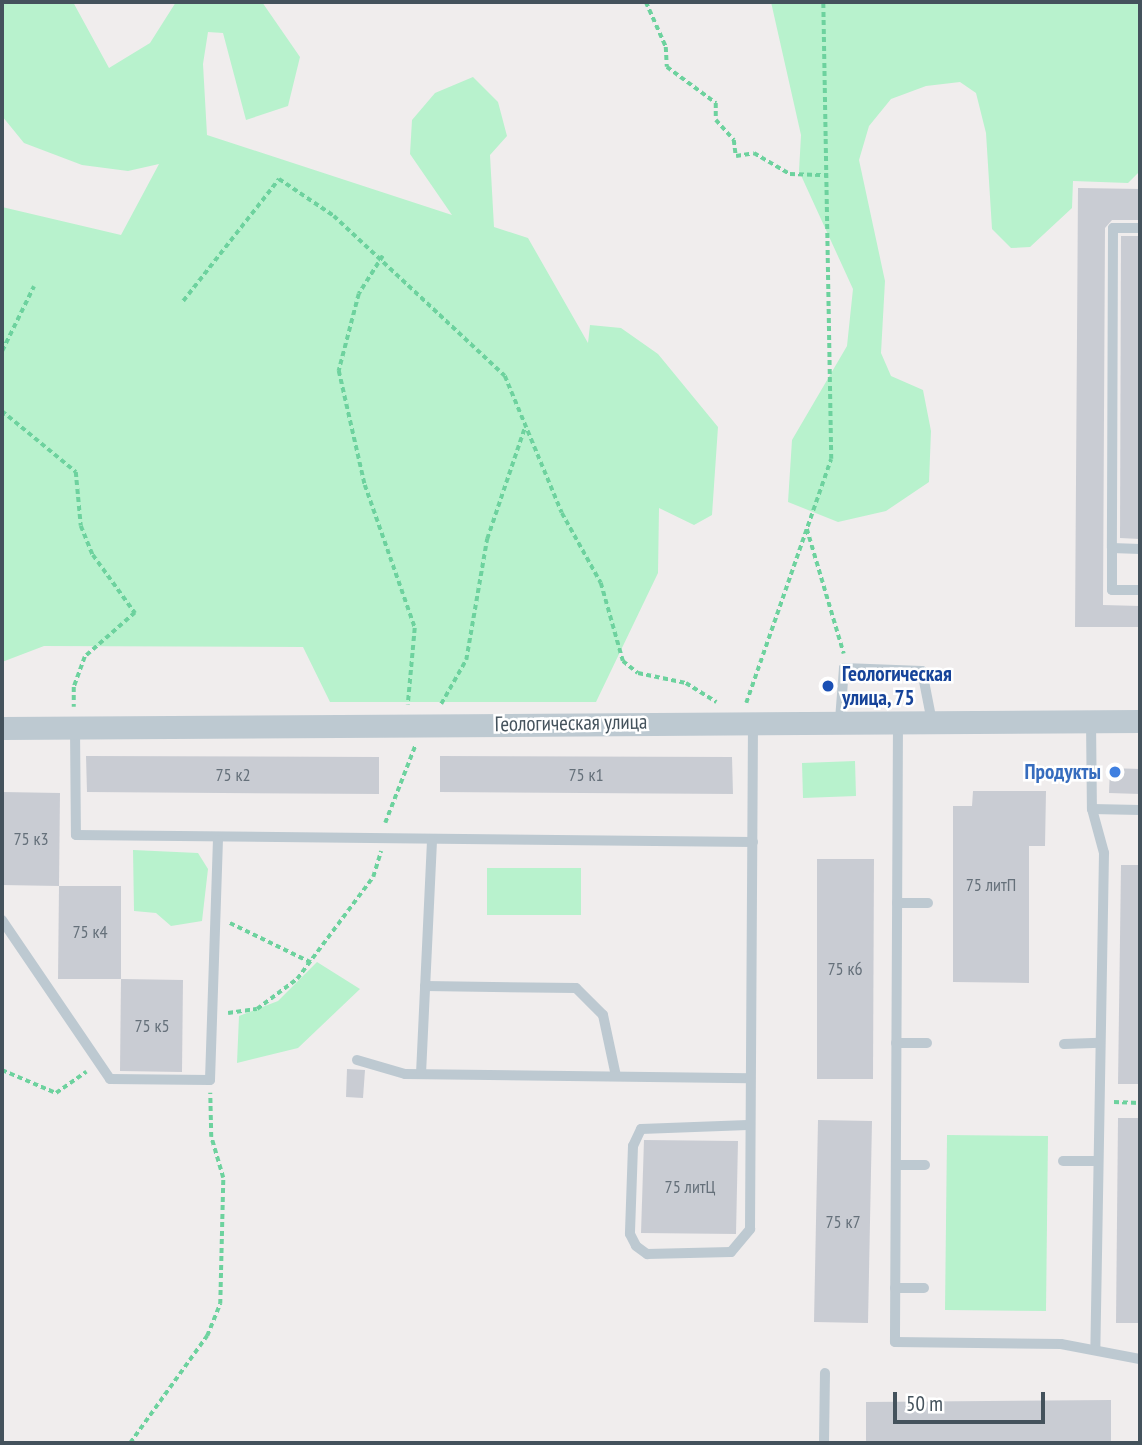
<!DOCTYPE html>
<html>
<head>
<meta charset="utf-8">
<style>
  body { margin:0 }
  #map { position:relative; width:1142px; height:1445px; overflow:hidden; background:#f0eded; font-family:"PT Sans Narrow",sans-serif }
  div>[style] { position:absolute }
  .green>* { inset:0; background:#b8f2cd }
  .building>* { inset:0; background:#c9ccd3 }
  .path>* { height:3.5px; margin-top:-1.75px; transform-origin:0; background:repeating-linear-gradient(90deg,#6dd29e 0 5px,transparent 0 8.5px) }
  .service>* { height:10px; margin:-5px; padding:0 5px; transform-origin:5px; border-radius:5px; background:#bdc9d1 }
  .minor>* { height:23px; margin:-11.5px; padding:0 11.5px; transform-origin:11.5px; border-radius:11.5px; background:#bdc9d1 }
  .dots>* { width:19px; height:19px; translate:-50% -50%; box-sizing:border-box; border:4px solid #fff; border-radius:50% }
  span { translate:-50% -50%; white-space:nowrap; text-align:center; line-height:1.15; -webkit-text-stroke:5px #fff; paint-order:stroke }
  .number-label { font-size:18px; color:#65707a }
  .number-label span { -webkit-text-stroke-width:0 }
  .transit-label { font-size:21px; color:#164399; font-weight:700 }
  .left { translate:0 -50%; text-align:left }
  .street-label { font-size:21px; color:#44525c }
  .shop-label { font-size:21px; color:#366cbe; font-weight:700 }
  .right { translate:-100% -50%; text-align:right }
  .frame { position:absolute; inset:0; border:4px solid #44525c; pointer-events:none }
  .scale { position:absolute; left:893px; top:1392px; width:152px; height:32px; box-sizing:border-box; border:4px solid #44525c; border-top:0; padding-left:9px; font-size:21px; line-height:24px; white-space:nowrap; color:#44525c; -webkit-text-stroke:5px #fff; paint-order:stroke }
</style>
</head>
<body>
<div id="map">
  <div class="green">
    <div style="clip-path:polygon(2px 2px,73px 2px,109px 68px,150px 43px,176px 2px,262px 2px,300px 57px,288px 106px,246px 120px,223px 33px,208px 32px,203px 64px,207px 135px,452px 215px,410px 154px,412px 120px,435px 93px,473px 77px,498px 102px,507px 136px,490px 155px,494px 227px,528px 238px,588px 343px,590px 325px,621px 328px,658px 354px,718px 427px,712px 515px,694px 525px,659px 508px,658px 573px,596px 702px,330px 702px,303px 647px,44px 646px,2px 662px,2px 207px,121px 235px,159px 164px,128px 171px,82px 165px,24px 143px,2px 116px)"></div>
    <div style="clip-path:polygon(771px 2px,1140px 2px,1139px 172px,1128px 183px,1073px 181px,1072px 208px,1030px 247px,1011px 248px,992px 229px,986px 133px,976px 93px,960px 82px,926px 86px,891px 99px,869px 126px,859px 160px,885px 281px,881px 353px,891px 376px,923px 390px,931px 431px,929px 482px,886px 511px,838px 522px,788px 502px,792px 440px,847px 346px,853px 289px,799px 171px,801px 135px)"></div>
    <div style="clip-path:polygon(855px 761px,856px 796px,803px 798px,802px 763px)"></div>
    <div style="clip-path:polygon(133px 850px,198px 853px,208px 869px,202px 921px,171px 926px,156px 913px,134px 911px)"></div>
    <div style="clip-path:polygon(487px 868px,581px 868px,581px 915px,487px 915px)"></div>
    <div style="clip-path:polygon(317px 962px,360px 989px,298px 1048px,237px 1063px,239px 1016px,278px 1001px)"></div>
    <div style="clip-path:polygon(947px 1135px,1048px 1136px,1046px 1311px,945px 1310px)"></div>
  </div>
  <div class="building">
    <div style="clip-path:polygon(1078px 188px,1140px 189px,1140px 220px,1112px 220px,1105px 228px,1103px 605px,1140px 606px,1140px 627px,1075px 627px)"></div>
    <div style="clip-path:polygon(1121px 236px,1140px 236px,1140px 539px,1120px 538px)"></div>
    <div style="clip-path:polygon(86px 756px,379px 757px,379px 794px,87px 792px)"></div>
    <div style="clip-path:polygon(440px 756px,732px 757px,733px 794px,440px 792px)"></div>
    <div style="clip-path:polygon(1110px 768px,1140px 769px,1140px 794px,1109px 793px)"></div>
    <div style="clip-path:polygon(973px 791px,1046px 791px,1045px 846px,1029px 846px,1029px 983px,953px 982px,953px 806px,972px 806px)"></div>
    <div style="clip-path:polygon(2px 792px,60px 793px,59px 886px,2px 885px)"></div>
    <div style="clip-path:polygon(817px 859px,874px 859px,873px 1079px,817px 1079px)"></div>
    <div style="clip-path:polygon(1121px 865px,1140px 865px,1140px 1084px,1118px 1084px)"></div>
    <div style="clip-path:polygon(59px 886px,121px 886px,121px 979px,58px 979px)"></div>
    <div style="clip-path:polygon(121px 979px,183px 980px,182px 1072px,120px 1071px)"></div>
    <div style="clip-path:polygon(347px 1069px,365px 1070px,363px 1098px,346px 1097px)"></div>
    <div style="clip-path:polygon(1118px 1118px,1140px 1118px,1140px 1323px,1116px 1323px)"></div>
    <div style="clip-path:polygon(818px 1120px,872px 1121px,868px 1323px,814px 1322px)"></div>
    <div style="clip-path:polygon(644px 1140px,738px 1141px,736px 1234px,641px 1233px)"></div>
    <div style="clip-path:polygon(1111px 1400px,1111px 1443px,866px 1443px,866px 1402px)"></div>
  </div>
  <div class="path">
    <div style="left:646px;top:2px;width:49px;rotate:66deg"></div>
    <div style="left:666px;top:47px;width:20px;rotate:87deg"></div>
    <div style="left:667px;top:67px;width:61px;rotate:36.3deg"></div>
    <div style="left:716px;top:103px;width:17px;rotate:90deg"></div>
    <div style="left:716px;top:120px;width:27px;rotate:48deg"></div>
    <div style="left:734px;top:140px;width:16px;rotate:83deg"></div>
    <div style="left:736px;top:156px;width:18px;rotate:-9deg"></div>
    <div style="left:754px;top:153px;width:42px;rotate:30.3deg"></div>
    <div style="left:790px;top:174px;width:36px;rotate:2deg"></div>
    <div style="left:383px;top:256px;width:45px;rotate:122.3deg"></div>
    <div style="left:359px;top:294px;width:80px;rotate:104.6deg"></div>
    <div style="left:339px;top:371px;width:117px;rotate:77.2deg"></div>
    <div style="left:365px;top:485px;width:151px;rotate:70.7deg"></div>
    <div style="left:415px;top:628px;width:77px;rotate:95.2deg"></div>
    <div style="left:183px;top:301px;width:155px;rotate:-51.8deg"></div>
    <div style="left:279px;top:179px;width:66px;rotate:33.9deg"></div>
    <div style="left:334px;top:216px;width:234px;rotate:43.1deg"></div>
    <div style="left:505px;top:376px;width:148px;rotate:67.4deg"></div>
    <div style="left:562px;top:513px;width:80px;rotate:60.9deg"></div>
    <div style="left:601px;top:583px;width:81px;rotate:74.2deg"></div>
    <div style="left:623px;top:661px;width:19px;rotate:39deg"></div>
    <div style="left:638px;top:673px;width:49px;rotate:11.8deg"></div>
    <div style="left:686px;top:683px;width:36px;rotate:32deg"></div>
    <div style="left:2px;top:351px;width:72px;rotate:-63.8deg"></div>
    <div style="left:2px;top:411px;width:96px;rotate:39.5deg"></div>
    <div style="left:76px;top:472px;width:54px;rotate:84.7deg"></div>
    <div style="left:81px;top:526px;width:31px;rotate:68deg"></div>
    <div style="left:93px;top:555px;width:72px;rotate:54.1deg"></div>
    <div style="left:135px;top:613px;width:67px;rotate:138.7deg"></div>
    <div style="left:85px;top:657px;width:32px;rotate:110deg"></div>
    <div style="left:74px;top:687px;width:20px;rotate:90deg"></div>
    <div style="left:807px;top:529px;width:130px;rotate:73.5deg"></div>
    <div style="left:746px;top:703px;width:258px;rotate:-70.8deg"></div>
    <div style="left:831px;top:459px;width:457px;rotate:-91deg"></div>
    <div style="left:441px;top:704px;width:51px;rotate:-60.4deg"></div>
    <div style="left:466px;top:660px;width:123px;rotate:-80.2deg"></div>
    <div style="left:487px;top:539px;width:118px;rotate:-71.3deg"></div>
    <div style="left:385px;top:823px;width:83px;rotate:-68.7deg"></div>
    <div style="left:230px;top:923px;width:91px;rotate:26deg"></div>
    <div style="left:228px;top:1013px;width:29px;rotate:-8deg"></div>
    <div style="left:257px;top:1009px;width:50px;rotate:-36.9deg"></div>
    <div style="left:297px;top:979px;width:127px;rotate:-53.3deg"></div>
    <div style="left:373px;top:877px;width:27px;rotate:-73deg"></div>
    <div style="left:2px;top:1070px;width:59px;rotate:23.1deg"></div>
    <div style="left:56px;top:1093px;width:37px;rotate:-35deg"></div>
    <div style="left:1114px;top:1102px;width:26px;rotate:2deg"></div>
    <div style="left:130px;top:1443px;width:132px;rotate:-54.3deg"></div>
    <div style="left:207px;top:1336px;width:35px;rotate:-68deg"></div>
    <div style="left:220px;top:1304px;width:126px;rotate:-88.6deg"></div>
    <div style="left:223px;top:1178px;width:43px;rotate:-106.3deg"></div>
    <div style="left:211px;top:1137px;width:44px;rotate:-91.3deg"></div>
  </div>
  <div class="service">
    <div style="left:1140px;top:228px;width:27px;rotate:180deg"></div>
    <div style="left:1113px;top:228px;width:320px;rotate:90.2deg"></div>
    <div style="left:1112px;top:548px;width:28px;rotate:2deg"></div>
    <div style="left:1112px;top:548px;width:42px;rotate:90deg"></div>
    <div style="left:1112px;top:590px;width:28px"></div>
    <div style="left:840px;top:720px;width:52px;rotate:-85.6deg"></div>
    <div style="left:844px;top:668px;width:78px;rotate:2.2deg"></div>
    <div style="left:922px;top:671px;width:47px;rotate:78.9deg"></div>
    <div style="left:1091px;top:720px;width:89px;rotate:89.4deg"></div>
    <div style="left:1092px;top:809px;width:46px;rotate:74.7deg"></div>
    <div style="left:1104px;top:853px;width:496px;rotate:91deg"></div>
    <div style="left:898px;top:721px;width:621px;rotate:90.28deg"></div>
    <div style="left:895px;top:1342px;width:166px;rotate:0.7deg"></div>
    <div style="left:1061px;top:1344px;width:80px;rotate:10.8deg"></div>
    <div style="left:75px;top:728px;width:107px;rotate:89.5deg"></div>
    <div style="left:76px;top:835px;width:677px;rotate:0.59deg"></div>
    <div style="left:1092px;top:809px;width:48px;rotate:1.2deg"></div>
    <div style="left:897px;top:903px;width:31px"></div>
    <div style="left:2px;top:920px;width:192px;rotate:55.8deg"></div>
    <div style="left:110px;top:1079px;width:100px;rotate:0.6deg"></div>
    <div style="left:210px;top:1080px;width:240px;rotate:-88.1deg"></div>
    <div style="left:425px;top:986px;width:151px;rotate:0.8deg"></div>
    <div style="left:576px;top:988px;width:38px;rotate:45deg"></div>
    <div style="left:603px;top:1015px;width:62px;rotate:78deg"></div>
    <div style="left:896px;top:1043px;width:31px"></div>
    <div style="left:1064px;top:1044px;width:36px;rotate:-2deg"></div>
    <div style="left:357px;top:1060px;width:50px;rotate:16.3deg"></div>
    <div style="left:405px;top:1074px;width:345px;rotate:0.7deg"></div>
    <div style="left:421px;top:1074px;width:233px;rotate:-87.3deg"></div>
    <div style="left:748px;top:1125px;width:107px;rotate:177.9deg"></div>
    <div style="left:641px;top:1129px;width:19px;rotate:115deg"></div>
    <div style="left:633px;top:1146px;width:88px;rotate:92deg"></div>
    <div style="left:630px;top:1234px;width:13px;rotate:63deg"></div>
    <div style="left:636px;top:1246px;width:14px;rotate:36deg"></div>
    <div style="left:647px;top:1254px;width:84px;rotate:-1.4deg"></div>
    <div style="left:731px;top:1252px;width:30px;rotate:-50deg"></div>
    <div style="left:750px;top:1229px;width:506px;rotate:-89.66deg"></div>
    <div style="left:1063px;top:1161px;width:35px"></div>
    <div style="left:896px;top:1165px;width:29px"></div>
    <div style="left:895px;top:1288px;width:29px"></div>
    <div style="left:824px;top:1443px;width:70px;rotate:-89.2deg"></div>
  </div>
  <div class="minor">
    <div style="left:2px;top:728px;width:1138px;rotate:-0.35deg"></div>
  </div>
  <div class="dots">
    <div style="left:828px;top:686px;background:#1a4fb4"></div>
    <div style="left:1115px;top:772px;background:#3f7fe0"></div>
  </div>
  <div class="number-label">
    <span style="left:233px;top:775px">75 к2</span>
    <span style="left:586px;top:775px">75 к1</span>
    <span style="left:31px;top:839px">75 к3</span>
    <span style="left:991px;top:885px">75 литП</span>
    <span style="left:90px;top:932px">75 к4</span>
    <span style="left:845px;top:969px">75 к6</span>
    <span style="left:152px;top:1026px">75 к5</span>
    <span style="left:690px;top:1187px">75 литЦ</span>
    <span style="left:843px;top:1222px">75 к7</span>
  </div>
  <div class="transit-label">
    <span class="left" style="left:842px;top:686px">Геологическая<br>улица, 75</span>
  </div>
  <div class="street-label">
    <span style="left:571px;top:723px;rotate:-1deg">Геологическая улица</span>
  </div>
  <div class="shop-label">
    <span class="right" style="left:1101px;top:772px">Продукты</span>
  </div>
  <div class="frame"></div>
  <div class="scale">50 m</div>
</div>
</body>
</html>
